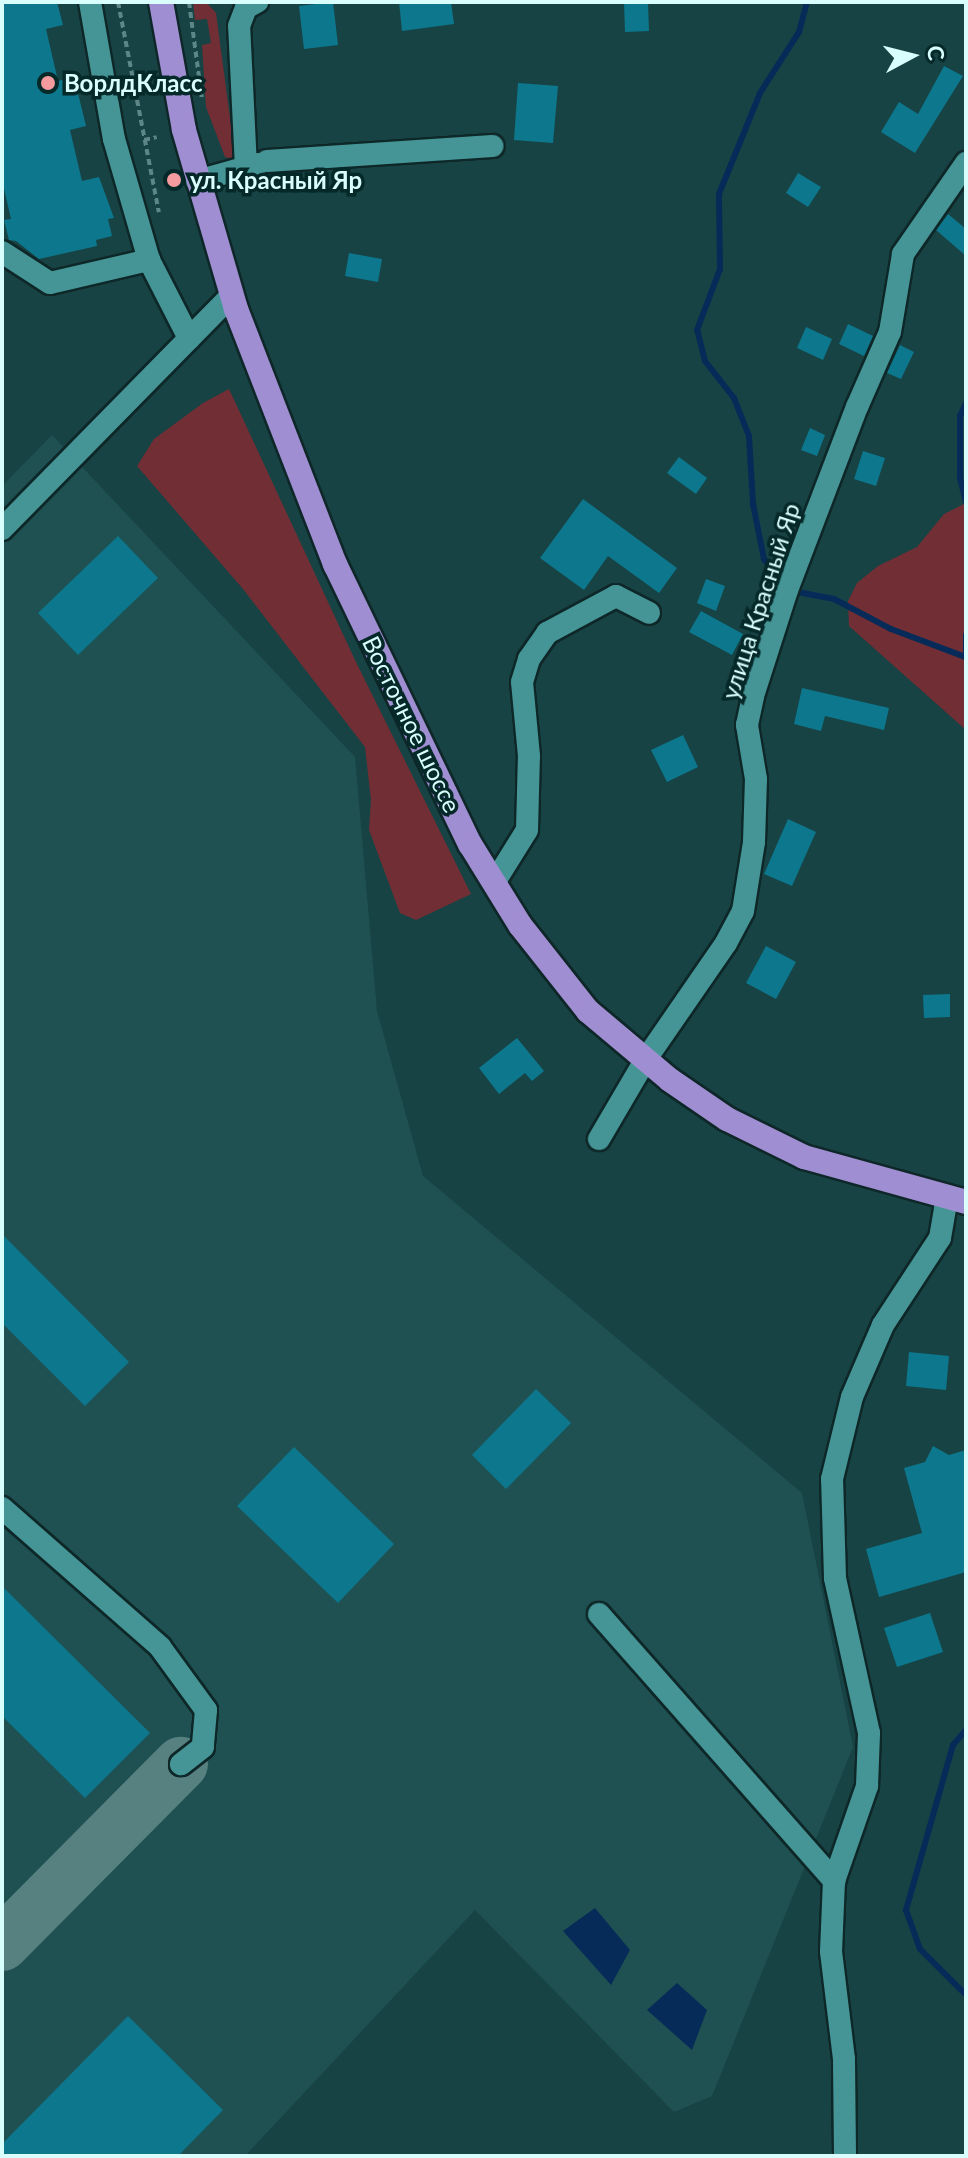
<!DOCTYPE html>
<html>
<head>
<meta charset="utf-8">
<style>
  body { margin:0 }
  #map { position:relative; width:968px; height:2158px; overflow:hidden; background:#184344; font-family:Lato,sans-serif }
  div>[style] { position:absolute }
  .built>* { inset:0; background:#1f5152 }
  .green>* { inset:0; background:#712e34 }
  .water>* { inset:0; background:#072b58 }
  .stream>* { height:6px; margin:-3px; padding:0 3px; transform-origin:3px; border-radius:3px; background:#072b58 }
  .taxiway>* { height:54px; margin:-27px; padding:0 27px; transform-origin:27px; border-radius:27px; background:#578081 }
  .building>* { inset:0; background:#0c778d }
  .path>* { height:4px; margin-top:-2px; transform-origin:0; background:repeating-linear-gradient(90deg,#5d8687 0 6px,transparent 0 10px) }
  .roads { filter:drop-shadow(2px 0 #0e2728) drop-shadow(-2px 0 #0e2728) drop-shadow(0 2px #0e2728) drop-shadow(0 -2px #0e2728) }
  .minor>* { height:22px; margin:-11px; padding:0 11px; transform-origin:11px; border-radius:11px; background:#459596 }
  .major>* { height:24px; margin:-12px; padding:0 12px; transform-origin:12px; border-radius:12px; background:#a08ed2 }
  .dots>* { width:22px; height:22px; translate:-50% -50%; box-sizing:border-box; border:4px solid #052829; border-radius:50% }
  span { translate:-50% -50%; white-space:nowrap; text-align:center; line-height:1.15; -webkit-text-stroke:7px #052829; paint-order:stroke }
  .poi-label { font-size:24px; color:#d8fefe; font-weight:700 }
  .left { translate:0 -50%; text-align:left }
  .street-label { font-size:24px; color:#d8fefe }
  .frame { position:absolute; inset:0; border:4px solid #d8fefe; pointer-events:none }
  .north { position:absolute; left:872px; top:16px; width:80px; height:80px; -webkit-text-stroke:6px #052829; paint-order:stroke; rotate:83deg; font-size:22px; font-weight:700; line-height:32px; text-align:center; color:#d8fefe }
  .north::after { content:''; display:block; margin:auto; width:28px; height:36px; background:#d8fefe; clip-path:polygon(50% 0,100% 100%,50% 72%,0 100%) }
</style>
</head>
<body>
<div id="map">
  <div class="built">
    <div style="clip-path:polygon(52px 435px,355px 757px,377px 1011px,423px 1176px,802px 1493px,853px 1747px,712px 2096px,674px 2112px,475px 1910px,245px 2156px,2px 2156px,2px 486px)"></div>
  </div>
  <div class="green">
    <div style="clip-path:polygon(193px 2px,206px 2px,216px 13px,235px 155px,232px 159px,225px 157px,206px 107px,202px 45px,211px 43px,207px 19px,195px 20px)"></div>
    <div style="clip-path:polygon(229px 389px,355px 660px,471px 894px,416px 920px,400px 913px,369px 830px,371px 800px,365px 747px,243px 589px,137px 466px,154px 439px,203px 403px)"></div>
    <div style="clip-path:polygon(966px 503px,966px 730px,849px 626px,848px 601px,857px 583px,878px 566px,917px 547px,944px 514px)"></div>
  </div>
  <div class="water">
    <div style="clip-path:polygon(595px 1908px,630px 1950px,611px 1985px,563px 1931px)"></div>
    <div style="clip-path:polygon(677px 1983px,707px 2010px,692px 2050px,647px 2010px)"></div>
  </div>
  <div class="stream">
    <div style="left:966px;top:403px;width:14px;rotate:115deg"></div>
    <div style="left:960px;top:416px;width:62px;rotate:90deg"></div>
    <div style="left:960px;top:478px;width:25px;rotate:76deg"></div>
    <div style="left:784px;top:583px;width:31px;rotate:-130deg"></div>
    <div style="left:764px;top:559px;width:56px;rotate:-101.3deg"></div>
    <div style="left:753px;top:504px;width:68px;rotate:-93.4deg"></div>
    <div style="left:749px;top:436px;width:41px;rotate:-111.5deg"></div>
    <div style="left:734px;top:398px;width:47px;rotate:-128.1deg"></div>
    <div style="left:705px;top:361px;width:32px;rotate:-104deg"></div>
    <div style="left:697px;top:330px;width:65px;rotate:-69.3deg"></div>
    <div style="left:720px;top:269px;width:75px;rotate:-90.8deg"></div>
    <div style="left:719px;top:194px;width:109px;rotate:-67.9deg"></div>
    <div style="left:760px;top:93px;width:72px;rotate:-57.4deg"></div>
    <div style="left:799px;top:32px;width:31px;rotate:-75deg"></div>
    <div style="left:792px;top:591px;width:43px;rotate:10.8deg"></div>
    <div style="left:834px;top:599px;width:64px;rotate:27.8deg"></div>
    <div style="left:891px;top:629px;width:77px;rotate:20.6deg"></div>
    <div style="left:966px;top:635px;width:23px;rotate:90deg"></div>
    <div style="left:966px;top:1730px;width:20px;rotate:131deg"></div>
    <div style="left:953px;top:1745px;width:172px;rotate:105.9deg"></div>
    <div style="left:906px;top:1910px;width:41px;rotate:70.3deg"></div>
    <div style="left:920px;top:1949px;width:65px;rotate:45deg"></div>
  </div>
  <div class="taxiway">
    <div style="left:2px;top:1944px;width:254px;rotate:-45.2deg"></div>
  </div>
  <div class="building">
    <div style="clip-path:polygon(2px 2px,57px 2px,63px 25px,46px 29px,58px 81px,74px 77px,86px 126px,70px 130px,82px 181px,99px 177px,114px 218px,108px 219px,112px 236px,96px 240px,97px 246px,39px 259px,16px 241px,9px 240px,4px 220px,11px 219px,2px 180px)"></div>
    <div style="clip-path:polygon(333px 2px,338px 45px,304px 49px,299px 6px)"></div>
    <div style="clip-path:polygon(399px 2px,451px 2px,454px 24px,402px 31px)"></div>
    <div style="clip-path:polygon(624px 2px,648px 2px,649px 31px,625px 32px)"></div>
    <div style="clip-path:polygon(944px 66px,963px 76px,915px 153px,881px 132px,899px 102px,918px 114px)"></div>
    <div style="clip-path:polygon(518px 83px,558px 86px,553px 143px,514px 140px)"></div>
    <div style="clip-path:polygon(798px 173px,821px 187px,808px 207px,786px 193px)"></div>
    <div style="clip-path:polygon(948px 214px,966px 229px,966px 256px,936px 230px)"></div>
    <div style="clip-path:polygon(349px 253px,382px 259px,378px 282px,345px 276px)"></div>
    <div style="clip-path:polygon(848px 324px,873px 336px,864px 356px,839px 344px)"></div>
    <div style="clip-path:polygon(806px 327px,832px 339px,823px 360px,797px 348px)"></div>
    <div style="clip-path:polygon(900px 345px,914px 352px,901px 379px,887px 373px)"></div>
    <div style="clip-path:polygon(810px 428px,825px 435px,817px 456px,801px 450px)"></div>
    <div style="clip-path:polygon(863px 451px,885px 458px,876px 486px,854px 479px)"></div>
    <div style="clip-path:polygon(679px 457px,707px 478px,696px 494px,667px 473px)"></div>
    <div style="clip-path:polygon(583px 499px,677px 568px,659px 593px,608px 556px,584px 590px,540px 558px)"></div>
    <div style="clip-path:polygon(118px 536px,158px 578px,78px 655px,38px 613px)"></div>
    <div style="clip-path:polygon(706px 579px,725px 586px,716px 611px,697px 603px)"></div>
    <div style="clip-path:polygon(701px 611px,743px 634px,732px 655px,689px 632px)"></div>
    <div style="clip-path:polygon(802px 688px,889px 708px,884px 730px,825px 716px,821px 731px,794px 724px)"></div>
    <div style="clip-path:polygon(683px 735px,698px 767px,667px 782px,651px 750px)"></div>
    <div style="clip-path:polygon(788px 819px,816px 832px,792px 886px,764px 874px)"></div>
    <div style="clip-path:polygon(766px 946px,796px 962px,776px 999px,746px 983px)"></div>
    <div style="clip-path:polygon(950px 994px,950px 1017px,924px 1018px,923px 995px)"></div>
    <div style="clip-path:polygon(517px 1038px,544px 1071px,532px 1081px,525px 1073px,499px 1094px,479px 1068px)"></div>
    <div style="clip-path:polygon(2px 1234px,129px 1362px,85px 1406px,2px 1323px)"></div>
    <div style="clip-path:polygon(909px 1352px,949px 1356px,946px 1390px,906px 1386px)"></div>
    <div style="clip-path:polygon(536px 1389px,571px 1423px,506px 1489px,472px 1455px)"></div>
    <div style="clip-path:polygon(933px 1446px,949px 1455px,966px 1450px,966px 1572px,879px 1597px,866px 1549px,922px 1533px,904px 1468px,925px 1462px)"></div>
    <div style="clip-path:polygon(294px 1447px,394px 1544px,338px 1603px,237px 1506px)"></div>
    <div style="clip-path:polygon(2px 1586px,150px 1733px,85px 1798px,2px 1716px)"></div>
    <div style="clip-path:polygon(930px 1613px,943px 1652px,897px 1667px,884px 1628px)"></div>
    <div style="clip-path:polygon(128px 2016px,223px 2110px,178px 2156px,2px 2156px,2px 2144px)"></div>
  </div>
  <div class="path">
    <div style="left:118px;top:2px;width:214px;rotate:79deg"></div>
    <div style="left:189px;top:2px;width:98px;rotate:82.4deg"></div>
    <div style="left:144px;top:140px;width:13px;rotate:-13deg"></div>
  </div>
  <div class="roads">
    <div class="minor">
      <div style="left:90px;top:2px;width:139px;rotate:80.1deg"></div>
      <div style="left:114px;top:139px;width:126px;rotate:73.9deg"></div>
      <div style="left:149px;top:260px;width:88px;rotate:62.9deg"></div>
      <div style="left:267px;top:161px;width:226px;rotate:-3.8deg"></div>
      <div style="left:246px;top:167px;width:141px;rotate:-92.8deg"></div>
      <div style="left:239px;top:26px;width:19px;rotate:-69deg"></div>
      <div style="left:246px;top:8px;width:13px;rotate:-29deg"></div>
      <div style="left:197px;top:181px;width:63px;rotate:-15.6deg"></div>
      <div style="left:2px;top:252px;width:57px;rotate:32.9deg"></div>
      <div style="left:50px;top:283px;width:102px;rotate:-13.1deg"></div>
      <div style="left:2px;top:529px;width:328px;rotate:-45.5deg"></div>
      <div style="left:494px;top:883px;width:62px;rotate:-58.1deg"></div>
      <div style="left:527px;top:830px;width:74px;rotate:-88.5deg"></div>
      <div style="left:529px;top:756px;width:74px;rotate:-95.4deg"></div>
      <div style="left:522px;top:682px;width:24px;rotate:-73deg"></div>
      <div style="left:529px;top:659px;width:32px;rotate:-55deg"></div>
      <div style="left:547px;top:633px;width:78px;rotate:-28.2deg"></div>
      <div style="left:616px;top:596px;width:37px;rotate:27deg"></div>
      <div style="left:599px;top:1139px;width:93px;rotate:-59.6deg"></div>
      <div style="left:646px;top:1059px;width:141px;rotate:-55.4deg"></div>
      <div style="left:726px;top:943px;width:36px;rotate:-62deg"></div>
      <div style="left:743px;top:911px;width:70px;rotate:-80.9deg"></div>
      <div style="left:754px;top:842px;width:63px;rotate:-88.2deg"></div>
      <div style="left:756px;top:779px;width:55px;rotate:-99.5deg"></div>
      <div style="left:747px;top:725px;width:30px;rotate:-78deg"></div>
      <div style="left:753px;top:696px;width:111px;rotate:-72.2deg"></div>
      <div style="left:787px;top:590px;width:196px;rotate:-69.1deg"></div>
      <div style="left:857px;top:407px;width:82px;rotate:-66.3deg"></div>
      <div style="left:890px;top:332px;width:79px;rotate:-80.5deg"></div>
      <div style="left:903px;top:254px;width:111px;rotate:-55.3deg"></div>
      <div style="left:2px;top:1508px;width:210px;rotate:41.3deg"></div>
      <div style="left:160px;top:1647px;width:78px;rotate:53.9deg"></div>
      <div style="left:206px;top:1710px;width:37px;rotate:95deg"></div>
      <div style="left:203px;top:1747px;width:28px;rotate:142deg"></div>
      <div style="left:599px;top:1614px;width:356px;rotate:48.6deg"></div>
      <div style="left:845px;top:2156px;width:97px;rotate:-90.6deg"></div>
      <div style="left:844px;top:2059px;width:108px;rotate:-96.9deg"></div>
      <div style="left:831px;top:1952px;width:71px;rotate:-87.6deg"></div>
      <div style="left:834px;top:1881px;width:101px;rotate:-70.8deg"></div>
      <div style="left:867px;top:1786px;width:53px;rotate:-87.8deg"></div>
      <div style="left:869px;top:1733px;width:159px;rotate:-102.4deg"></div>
      <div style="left:835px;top:1578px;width:99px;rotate:-91.7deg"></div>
      <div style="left:832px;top:1479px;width:84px;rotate:-76.3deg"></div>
      <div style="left:852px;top:1397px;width:78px;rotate:-66.7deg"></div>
      <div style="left:883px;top:1325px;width:104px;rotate:-56.8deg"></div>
      <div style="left:940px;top:1238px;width:42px;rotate:-80.3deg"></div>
    </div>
    <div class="major">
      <div style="left:161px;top:2px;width:130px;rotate:79.8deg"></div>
      <div style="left:184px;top:130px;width:186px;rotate:73.8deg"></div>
      <div style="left:236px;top:309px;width:274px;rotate:68.8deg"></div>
      <div style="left:335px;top:564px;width:311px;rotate:64.3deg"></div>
      <div style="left:470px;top:844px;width:95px;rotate:58.3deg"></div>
      <div style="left:520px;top:925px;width:110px;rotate:51.7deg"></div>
      <div style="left:588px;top:1011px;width:107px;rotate:40.1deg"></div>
      <div style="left:670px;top:1080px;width:69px;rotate:34.4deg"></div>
      <div style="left:727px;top:1119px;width:86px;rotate:26.3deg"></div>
      <div style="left:804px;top:1157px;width:168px;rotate:15.5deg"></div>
    </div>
  </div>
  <div class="dots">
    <div style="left:48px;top:83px;background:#f49b9f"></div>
    <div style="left:174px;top:180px;background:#f49b9f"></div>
  </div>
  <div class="poi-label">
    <span class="left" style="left:64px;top:83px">ВорлдКласс</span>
    <span class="left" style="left:190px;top:180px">ул. Красный Яр</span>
  </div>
  <div class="street-label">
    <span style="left:760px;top:601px;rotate:-72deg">улица Красный Яр</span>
    <span style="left:412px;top:724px;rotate:64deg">Восточное шоссе</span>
  </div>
  <div class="frame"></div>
  <div class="north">С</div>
</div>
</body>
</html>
